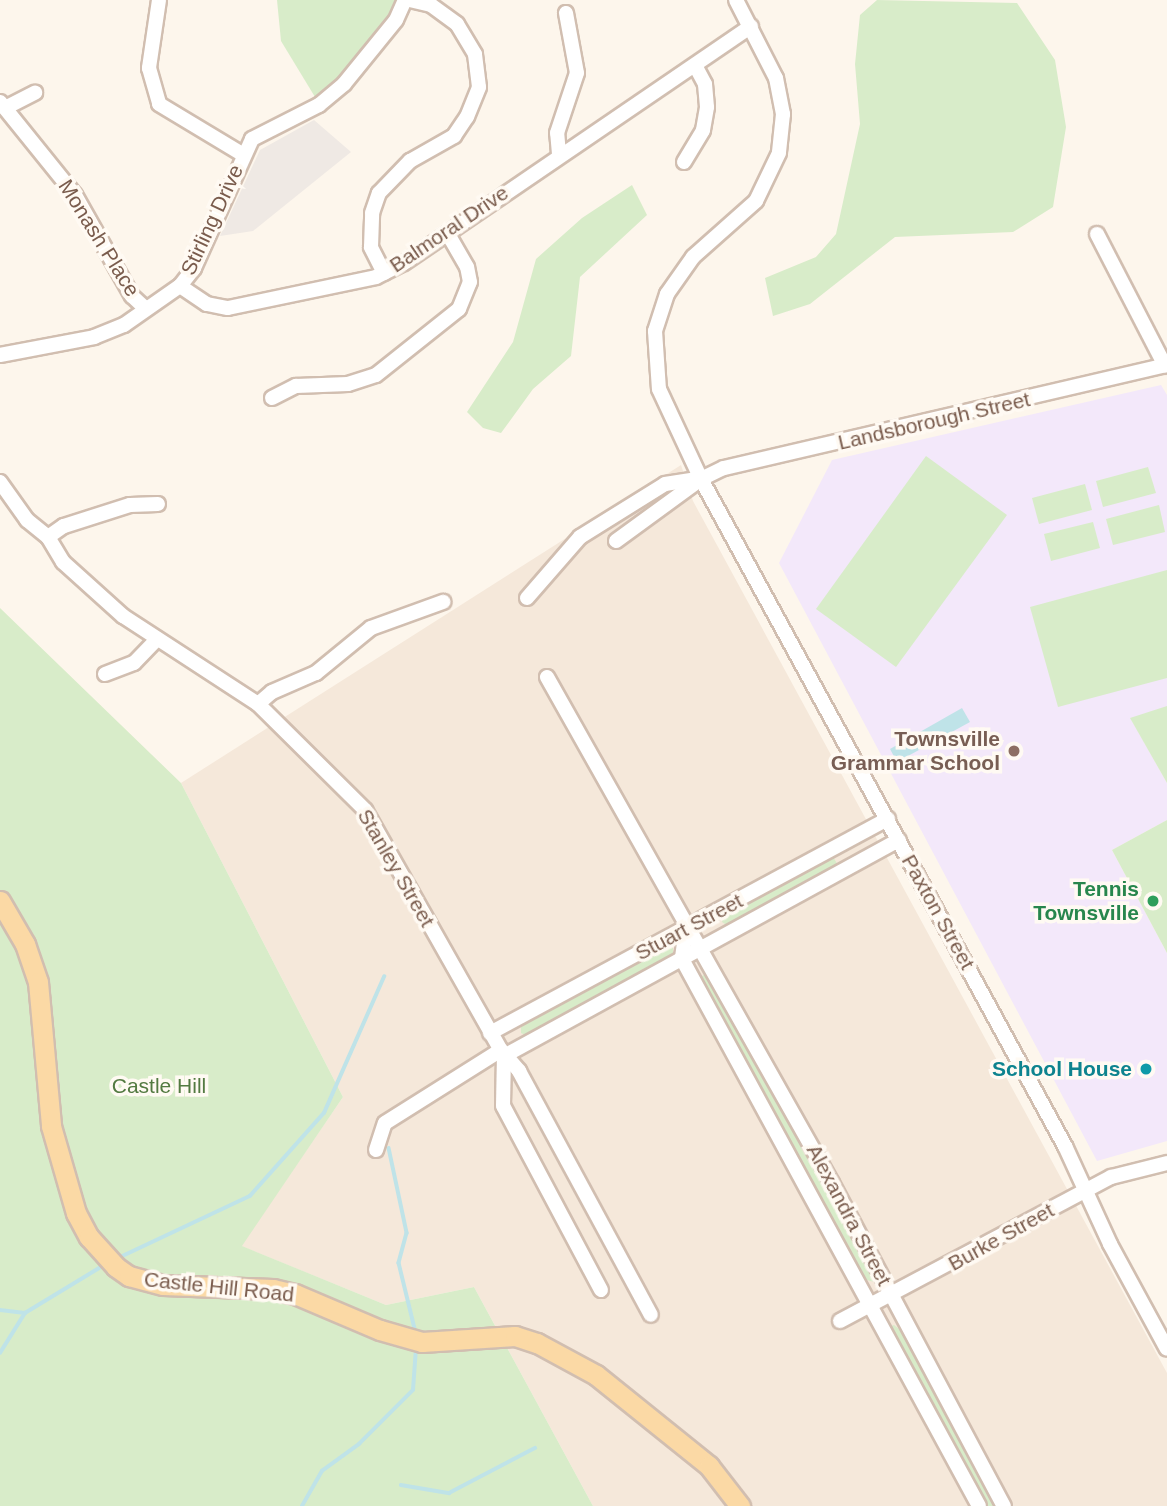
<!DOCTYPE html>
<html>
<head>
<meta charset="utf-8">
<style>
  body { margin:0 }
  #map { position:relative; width:1167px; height:1506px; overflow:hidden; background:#fdf6ec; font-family:Arial,sans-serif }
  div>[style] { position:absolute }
  .residential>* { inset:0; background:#f5e8da }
  .industrial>* { inset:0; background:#efe9e4 }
  .education>* { inset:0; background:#f3e8fa }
  .green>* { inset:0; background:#d8ecc9 }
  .water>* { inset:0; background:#bfe3e8 }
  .stream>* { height:3.5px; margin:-1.75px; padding:0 1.75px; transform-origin:1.75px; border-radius:1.75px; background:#bfe3e8 }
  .roads { filter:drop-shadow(2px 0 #d1beb0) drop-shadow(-2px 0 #d1beb0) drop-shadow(0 2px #d1beb0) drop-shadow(0 -2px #d1beb0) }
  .minor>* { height:14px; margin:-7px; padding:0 7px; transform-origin:7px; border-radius:7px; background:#fff }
  .major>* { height:19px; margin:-9.5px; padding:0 9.5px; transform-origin:9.5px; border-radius:9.5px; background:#fbd9a5 }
  .dots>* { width:19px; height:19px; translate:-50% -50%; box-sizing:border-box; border:4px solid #fffaf3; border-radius:50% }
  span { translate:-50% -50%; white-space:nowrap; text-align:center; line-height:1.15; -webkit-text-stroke:7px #fffaf3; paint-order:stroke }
  .street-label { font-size:21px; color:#7a5c4d }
  .education-label { font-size:21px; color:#785e54; font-weight:700 }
  .right { translate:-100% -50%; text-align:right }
  .leisure-label { font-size:21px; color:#27864d; font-weight:700 }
  .culture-label { font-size:21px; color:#0d838f; font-weight:700 }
  .park-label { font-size:21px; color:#537a41 }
</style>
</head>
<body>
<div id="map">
  <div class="residential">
    <div style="clip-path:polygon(681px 465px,693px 501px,1167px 1373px,1167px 1506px,593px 1506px,474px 1287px,386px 1305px,241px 1246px,343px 1097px,181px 783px)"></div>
  </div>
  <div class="industrial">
    <div style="clip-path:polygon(314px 120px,351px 152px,253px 231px,220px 236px,260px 150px)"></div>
  </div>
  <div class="education">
    <div style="clip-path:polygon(1161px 385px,1167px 395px,1167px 707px,1131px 719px,1167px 783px,1167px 820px,1112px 850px,1167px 953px,1167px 1141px,1097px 1161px,779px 563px,832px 460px)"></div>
  </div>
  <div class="green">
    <div style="clip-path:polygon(277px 0,395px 0,392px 14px,342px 78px,315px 97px,281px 41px)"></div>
    <div style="clip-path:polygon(877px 0,1017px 3px,1055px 60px,1066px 127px,1053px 207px,1013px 232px,895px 237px,810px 304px,773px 316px,765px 278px,816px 257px,836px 234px,860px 124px,855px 64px,860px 15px)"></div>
    <div style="clip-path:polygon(632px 185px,647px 215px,580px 277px,571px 356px,533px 389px,501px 433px,483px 428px,467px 412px,513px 342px,536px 259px,582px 218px)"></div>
    <div style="clip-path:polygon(926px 456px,1007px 515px,896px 667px,816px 609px)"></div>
    <div style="clip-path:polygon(1148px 467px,1156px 493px,1103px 507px,1096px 481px)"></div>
    <div style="clip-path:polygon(1085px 484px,1092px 510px,1039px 524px,1032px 498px)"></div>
    <div style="clip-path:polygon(1159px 505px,1165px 532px,1113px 545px,1106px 519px)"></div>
    <div style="clip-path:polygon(1093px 522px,1100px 548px,1051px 561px,1044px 534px)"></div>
    <div style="clip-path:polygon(1167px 570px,1167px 678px,1058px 707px,1030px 607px)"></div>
    <div style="clip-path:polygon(0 608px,181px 783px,343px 1097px,242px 1246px,386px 1305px,474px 1287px,593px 1506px,0 1506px)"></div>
    <div style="clip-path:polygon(1167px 706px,1167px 783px,1130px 718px)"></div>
    <div style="clip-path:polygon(1167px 820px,1167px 953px,1112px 850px)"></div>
    <div style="clip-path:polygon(832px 855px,839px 867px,728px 926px,722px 922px,723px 914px)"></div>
    <div style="clip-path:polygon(665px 945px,673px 948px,673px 956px,529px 1037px,521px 1033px,521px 1023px)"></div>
    <div style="clip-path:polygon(709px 972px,866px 1258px,874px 1282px,860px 1278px,697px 979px)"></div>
    <div style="clip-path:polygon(894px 1325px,903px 1332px,997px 1506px,983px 1506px,888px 1327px)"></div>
  </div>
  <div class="water">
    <div style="clip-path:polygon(962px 708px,970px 722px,897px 762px,890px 749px)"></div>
  </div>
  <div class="stream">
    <div style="left:389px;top:1148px;width:87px;rotate:78deg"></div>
    <div style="left:407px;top:1233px;width:31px;rotate:105deg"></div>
    <div style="left:399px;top:1263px;width:72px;rotate:76.3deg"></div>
    <div style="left:116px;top:1259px;width:148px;rotate:-25.2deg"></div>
    <div style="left:250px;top:1196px;width:111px;rotate:-48.3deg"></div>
    <div style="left:324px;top:1113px;width:149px;rotate:-66.2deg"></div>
    <div style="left:0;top:1310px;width:25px;rotate:7deg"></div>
    <div style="left:0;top:1353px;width:47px;rotate:-58deg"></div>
    <div style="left:25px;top:1313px;width:95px;rotate:-31.2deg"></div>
    <div style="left:401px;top:1485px;width:49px;rotate:9.5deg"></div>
    <div style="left:449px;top:1493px;width:97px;rotate:-27.6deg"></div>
    <div style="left:302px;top:1506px;width:40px;rotate:-60.3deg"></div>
    <div style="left:322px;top:1471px;width:46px;rotate:-36.1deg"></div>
    <div style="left:359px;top:1444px;width:76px;rotate:-45deg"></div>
    <div style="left:413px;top:1390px;width:42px;rotate:-85.9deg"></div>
  </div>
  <div class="roads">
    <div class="minor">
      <div style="left:159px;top:0;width:69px;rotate:98.4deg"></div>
      <div style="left:149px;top:68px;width:37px;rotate:74deg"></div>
      <div style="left:159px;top:104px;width:97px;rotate:31.1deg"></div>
      <div style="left:736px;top:0;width:88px;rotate:62.9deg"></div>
      <div style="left:776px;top:78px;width:37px;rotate:79deg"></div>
      <div style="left:783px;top:114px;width:39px;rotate:96deg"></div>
      <div style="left:779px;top:153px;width:53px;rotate:115.6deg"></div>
      <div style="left:756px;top:201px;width:84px;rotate:138.4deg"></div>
      <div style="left:693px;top:257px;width:45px;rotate:125.1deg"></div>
      <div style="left:667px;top:294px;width:39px;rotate:108deg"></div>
      <div style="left:655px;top:331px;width:58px;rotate:86.1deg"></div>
      <div style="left:659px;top:389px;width:99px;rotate:65deg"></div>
      <div style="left:701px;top:479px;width:760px;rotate:61.38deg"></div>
      <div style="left:1065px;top:1146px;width:108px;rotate:65.3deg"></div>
      <div style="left:1110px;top:1244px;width:119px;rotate:61.5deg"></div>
      <div style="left:0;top:102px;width:119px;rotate:51.1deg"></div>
      <div style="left:75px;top:195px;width:116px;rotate:60.6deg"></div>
      <div style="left:132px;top:296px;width:19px;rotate:43deg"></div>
      <div style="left:5px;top:108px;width:34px;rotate:-27deg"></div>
      <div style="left:559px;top:154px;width:21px;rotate:-95deg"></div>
      <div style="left:557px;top:133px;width:63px;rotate:-71.6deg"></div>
      <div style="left:577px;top:73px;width:61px;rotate:-100.4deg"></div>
      <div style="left:684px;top:162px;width:37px;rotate:-59deg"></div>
      <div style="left:703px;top:130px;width:23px;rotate:-80deg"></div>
      <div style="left:707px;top:107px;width:23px;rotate:-95deg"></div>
      <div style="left:705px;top:84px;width:21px;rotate:-118deg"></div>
      <div style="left:1097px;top:234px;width:148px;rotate:62.7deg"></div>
      <div style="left:384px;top:273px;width:29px;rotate:-117deg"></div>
      <div style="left:371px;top:247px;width:34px;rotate:-88deg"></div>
      <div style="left:372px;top:213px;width:21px;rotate:-71deg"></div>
      <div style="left:379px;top:193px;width:45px;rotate:-45.9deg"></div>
      <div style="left:410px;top:161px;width:51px;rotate:-29.6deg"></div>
      <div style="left:454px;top:136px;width:23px;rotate:-56deg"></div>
      <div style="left:467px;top:117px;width:32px;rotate:-68deg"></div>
      <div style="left:479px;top:87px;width:33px;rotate:-97deg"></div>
      <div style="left:475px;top:54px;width:35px;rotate:-121deg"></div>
      <div style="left:457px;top:24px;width:32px;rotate:-144deg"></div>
      <div style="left:431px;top:5px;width:22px;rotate:-167deg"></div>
      <div style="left:180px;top:286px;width:32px;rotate:34deg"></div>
      <div style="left:207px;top:304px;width:21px;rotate:11deg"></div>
      <div style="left:228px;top:308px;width:151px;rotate:-11.8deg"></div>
      <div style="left:376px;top:277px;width:31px;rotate:-27deg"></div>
      <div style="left:404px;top:263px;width:420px;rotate:-34.3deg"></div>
      <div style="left:0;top:355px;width:96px;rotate:-10.8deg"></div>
      <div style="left:94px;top:337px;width:32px;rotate:-22deg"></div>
      <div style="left:124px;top:325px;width:68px;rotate:-34.9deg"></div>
      <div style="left:180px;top:286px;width:23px;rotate:-52deg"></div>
      <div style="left:194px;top:268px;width:141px;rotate:-65.8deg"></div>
      <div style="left:252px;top:139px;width:75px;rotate:-26.9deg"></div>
      <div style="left:319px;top:105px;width:33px;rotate:-40deg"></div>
      <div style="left:344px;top:84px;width:82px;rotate:-50.9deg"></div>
      <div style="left:396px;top:20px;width:22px;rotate:-66deg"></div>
      <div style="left:272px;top:398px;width:27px;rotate:-27deg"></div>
      <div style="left:296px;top:386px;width:52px;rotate:-2.2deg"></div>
      <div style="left:348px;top:384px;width:29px;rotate:-18deg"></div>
      <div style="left:376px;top:375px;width:106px;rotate:-38.5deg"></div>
      <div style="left:459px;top:309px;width:29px;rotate:-68deg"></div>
      <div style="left:470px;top:282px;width:15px;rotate:-101deg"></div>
      <div style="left:467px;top:267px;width:39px;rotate:-120deg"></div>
      <div style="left:0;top:482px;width:47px;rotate:54.6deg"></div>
      <div style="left:27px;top:520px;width:27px;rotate:39deg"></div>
      <div style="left:48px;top:537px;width:29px;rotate:59deg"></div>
      <div style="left:63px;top:562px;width:81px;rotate:42deg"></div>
      <div style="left:123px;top:616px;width:161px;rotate:33.1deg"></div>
      <div style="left:258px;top:704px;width:151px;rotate:44.7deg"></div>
      <div style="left:365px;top:810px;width:276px;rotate:60.5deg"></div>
      <div style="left:501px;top:1050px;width:28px;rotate:49deg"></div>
      <div style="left:519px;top:1071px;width:277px;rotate:61.6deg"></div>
      <div style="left:48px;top:537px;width:19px;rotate:-35deg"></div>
      <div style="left:64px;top:526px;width:69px;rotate:-17.7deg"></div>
      <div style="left:130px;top:505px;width:28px;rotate:-2deg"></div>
      <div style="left:616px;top:541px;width:105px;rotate:-36.1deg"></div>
      <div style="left:701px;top:479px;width:25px;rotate:-26deg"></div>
      <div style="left:724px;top:468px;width:455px;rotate:-13.1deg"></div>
      <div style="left:527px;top:598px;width:81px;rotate:-49deg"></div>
      <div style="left:580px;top:537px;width:100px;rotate:-31.9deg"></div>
      <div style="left:665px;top:484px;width:31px;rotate:-9deg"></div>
      <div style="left:105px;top:674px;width:31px;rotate:-21deg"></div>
      <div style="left:134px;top:663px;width:33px;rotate:-46deg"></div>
      <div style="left:547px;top:677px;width:581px;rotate:60.61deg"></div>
      <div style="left:832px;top:1183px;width:366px;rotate:62deg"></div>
      <div style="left:258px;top:704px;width:18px;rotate:-41deg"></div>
      <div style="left:272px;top:692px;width:48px;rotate:-23.4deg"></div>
      <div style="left:316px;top:673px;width:71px;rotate:-39.3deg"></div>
      <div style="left:371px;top:628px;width:77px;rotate:-19.9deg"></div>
      <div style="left:686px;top:929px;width:30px;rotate:98deg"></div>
      <div style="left:682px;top:959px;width:622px;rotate:61.5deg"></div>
      <div style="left:490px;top:1033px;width:452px;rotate:-28.3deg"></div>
      <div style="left:376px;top:1150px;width:28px;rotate:-72deg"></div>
      <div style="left:385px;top:1123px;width:137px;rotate:-32.2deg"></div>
      <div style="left:601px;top:1290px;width:208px;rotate:-118deg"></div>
      <div style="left:503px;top:1106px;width:50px;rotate:-88.9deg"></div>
      <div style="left:504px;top:1056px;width:450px;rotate:-28.7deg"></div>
      <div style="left:840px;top:1321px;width:307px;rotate:-28deg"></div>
      <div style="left:1111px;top:1177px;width:58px;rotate:-14deg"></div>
    </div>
    <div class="major">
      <div style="left:0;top:901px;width:50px;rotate:59.8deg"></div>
      <div style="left:25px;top:944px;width:40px;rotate:71.1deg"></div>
      <div style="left:38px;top:982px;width:145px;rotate:84.8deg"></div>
      <div style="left:51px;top:1126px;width:91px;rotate:74deg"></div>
      <div style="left:76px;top:1213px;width:27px;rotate:62deg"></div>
      <div style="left:89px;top:1237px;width:40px;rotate:48deg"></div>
      <div style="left:116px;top:1267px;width:16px;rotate:35deg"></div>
      <div style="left:129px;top:1276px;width:35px;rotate:15deg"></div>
      <div style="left:163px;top:1285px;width:110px;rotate:2.1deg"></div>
      <div style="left:273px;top:1289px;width:23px;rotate:13deg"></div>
      <div style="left:295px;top:1294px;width:92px;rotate:23deg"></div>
      <div style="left:380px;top:1330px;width:44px;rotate:15.9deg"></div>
      <div style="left:422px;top:1342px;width:93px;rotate:-3.7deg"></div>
      <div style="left:515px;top:1336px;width:23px;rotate:18deg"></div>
      <div style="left:537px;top:1343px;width:67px;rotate:28.5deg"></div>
      <div style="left:596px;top:1375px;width:145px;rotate:38.8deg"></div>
      <div style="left:709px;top:1466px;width:51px;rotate:52.2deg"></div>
    </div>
  </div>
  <div class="dots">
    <div style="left:1014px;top:751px;background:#8d6e63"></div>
    <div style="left:1153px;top:901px;background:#2e9e5b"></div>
    <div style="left:1146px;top:1069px;background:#0f9aa8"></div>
  </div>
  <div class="street-label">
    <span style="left:212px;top:220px;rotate:-65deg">Stirling Drive</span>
    <span style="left:449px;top:229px;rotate:-34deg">Balmoral Drive</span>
    <span style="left:99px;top:238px;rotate:58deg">Monash Place</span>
    <span style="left:934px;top:421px;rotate:-13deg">Landsborough Street</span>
    <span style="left:396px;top:868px;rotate:60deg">Stanley Street</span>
    <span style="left:938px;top:912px;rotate:61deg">Paxton Street</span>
    <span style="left:689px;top:927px;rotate:-28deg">Stuart Street</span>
    <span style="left:849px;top:1215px;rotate:62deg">Alexandra Street</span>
    <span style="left:1001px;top:1237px;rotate:-29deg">Burke Street</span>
    <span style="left:219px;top:1287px;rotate:6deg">Castle Hill Road</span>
  </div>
  <div class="education-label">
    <span class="right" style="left:1000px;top:751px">Townsville<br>Grammar School</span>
  </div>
  <div class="leisure-label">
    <span class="right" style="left:1139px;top:901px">Tennis<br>Townsville</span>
  </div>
  <div class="culture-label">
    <span class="right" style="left:1132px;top:1069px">School House</span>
  </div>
  <div class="park-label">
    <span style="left:159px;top:1086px">Castle Hill</span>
  </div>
</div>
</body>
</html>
